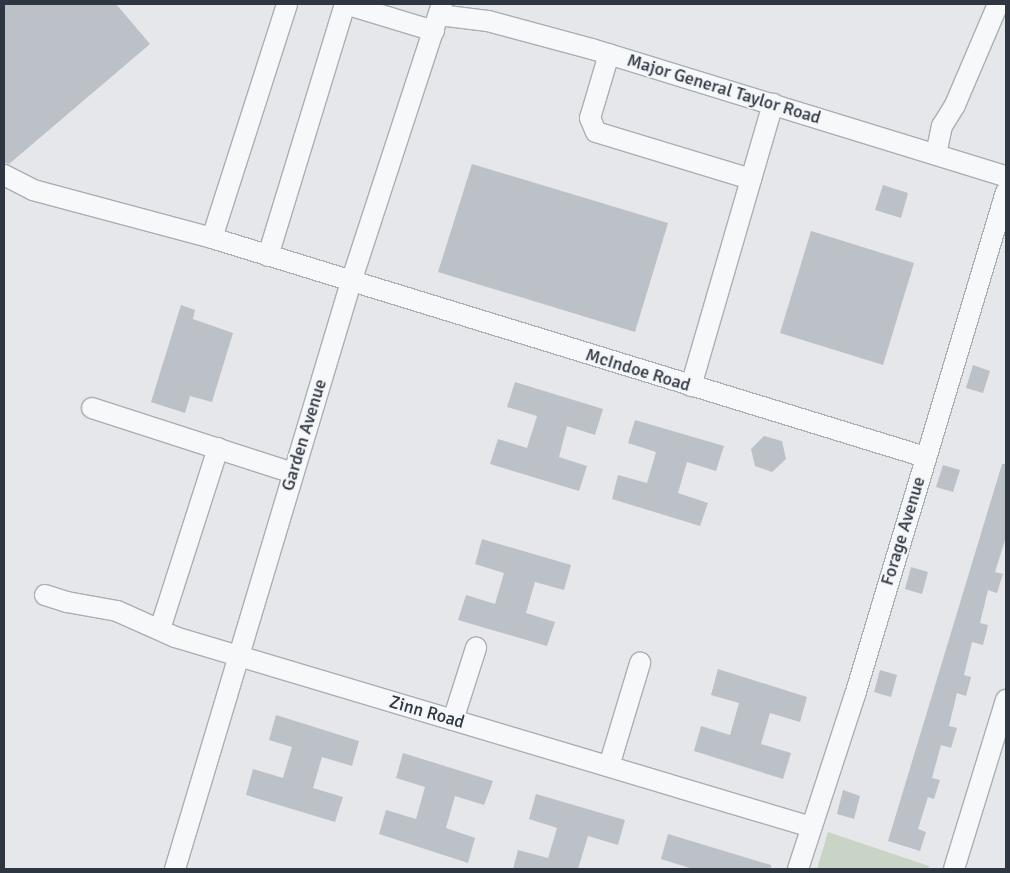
<!DOCTYPE html>
<html>
<head>
<meta charset="utf-8">
<style>
  body { margin:0 }
  #map { position:relative; width:1010px; height:873px; overflow:hidden; background:#e5e7eb; font-family:Signika,sans-serif }
  div>[style] { position:absolute }
  .green>* { inset:0; background:#cad4c6 }
  .building>* { inset:0; background:#bcc1c7 }
  .roads { filter:drop-shadow(1px 0 #aaaeb5) drop-shadow(-1px 0 #aaaeb5) drop-shadow(0 1px #aaaeb5) drop-shadow(0 -1px #aaaeb5) }
  .minor>* { height:20px; margin:-10px; padding:0 10px; transform-origin:10px; border-radius:10px; background:#f7f8f9 }
  span { translate:-50% -50%; white-space:nowrap; text-align:center; line-height:1.15; -webkit-text-stroke:4px #f4f6f8; paint-order:stroke }
  .street-label { font-size:18px; color:#2e3642 }
  .frame { position:absolute; inset:0; border:5px solid #2e3642; pointer-events:none }
</style>
</head>
<body>
<div id="map">
  <div class="green">
    <div style="clip-path:polygon(828px 832px,929px 866px,928px 869px,817px 869px)"></div>
  </div>
  <div class="building">
    <div style="clip-path:polygon(4px 4px,116px 4px,150px 44px,9px 164px,4px 163px)"></div>
    <div style="clip-path:polygon(472px 164px,668px 223px,635px 332px,438px 272px)"></div>
    <div style="clip-path:polygon(883px 185px,908px 193px,901px 218px,875px 210px)"></div>
    <div style="clip-path:polygon(811px 231px,914px 263px,883px 365px,780px 333px)"></div>
    <div style="clip-path:polygon(181px 305px,195px 310px,193px 319px,233px 333px,212px 402px,190px 396px,185px 413px,151px 402px)"></div>
    <div style="clip-path:polygon(973px 365px,990px 371px,983px 393px,966px 388px)"></div>
    <div style="clip-path:polygon(515px 382px,603px 409px,595px 435px,567px 426px,559px 457px,587px 466px,579px 491px,490px 464px,498px 439px,527px 448px,537px 416px,507px 407px)"></div>
    <div style="clip-path:polygon(635px 420px,724px 446px,716px 471px,687px 462px,678px 493px,708px 503px,700px 526px,612px 499px,618px 475px,647px 483px,656px 452px,628px 443px)"></div>
    <div style="clip-path:polygon(764px 436px,782px 441px,786px 459px,772px 472px,755px 466px,751px 449px)"></div>
    <div style="clip-path:polygon(1002px 464px,1006px 464px,1006px 537px,995px 572px,1003px 574px,997px 593px,988px 590px,980px 623px,988px 625px,983px 645px,972px 642px,964px 675px,971px 677px,966px 696px,957px 693px,949px 726px,957px 728px,951px 748px,941px 745px,932px 778px,940px 780px,934px 799px,928px 797px,918px 829px,926px 832px,920px 851px,888px 841px)"></div>
    <div style="clip-path:polygon(943px 465px,960px 470px,953px 492px,936px 487px)"></div>
    <div style="clip-path:polygon(482px 539px,571px 565px,564px 590px,535px 582px,526px 613px,555px 622px,547px 646px,458px 620px,466px 595px,495px 604px,504px 573px,475px 564px)"></div>
    <div style="clip-path:polygon(911px 567px,928px 572px,922px 594px,905px 589px)"></div>
    <div style="clip-path:polygon(718px 669px,807px 697px,800px 722px,770px 713px,761px 744px,791px 753px,783px 779px,694px 751px,701px 726px,730px 735px,739px 703px,711px 695px)"></div>
    <div style="clip-path:polygon(880px 670px,897px 675px,891px 697px,874px 692px)"></div>
    <div style="clip-path:polygon(276px 715px,359px 741px,352px 766px,322px 757px,313px 788px,343px 797px,335px 822px,246px 795px,253px 769px,283px 778px,292px 747px,269px 740px)"></div>
    <div style="clip-path:polygon(403px 753px,493px 781px,484px 805px,455px 796px,446px 828px,475px 838px,468px 863px,379px 834px,386px 810px,416px 819px,425px 787px,396px 778px)"></div>
    <div style="clip-path:polygon(843px 790px,860px 796px,854px 819px,837px 814px)"></div>
    <div style="clip-path:polygon(536px 794px,625px 820px,618px 845px,588px 836px,578px 869px,513px 869px,518px 850px,548px 858px,557px 828px,529px 819px)"></div>
    <div style="clip-path:polygon(668px 834px,771px 865px,771px 869px,693px 869px,661px 859px)"></div>
  </div>
  <div class="roads">
    <div class="minor">
      <div style="left:345px;top:4px;width:93px;rotate:16.9deg"></div>
      <div style="left:439px;top:15px;width:49px;rotate:7deg"></div>
      <div style="left:488px;top:21px;width:108px;rotate:15.1deg"></div>
      <div style="left:592px;top:49px;width:433px;rotate:17.1deg"></div>
      <div style="left:609px;top:54px;width:67px;rotate:106.5deg"></div>
      <div style="left:590px;top:118px;width:15px;rotate:67deg"></div>
      <div style="left:596px;top:132px;width:162px;rotate:16.9deg"></div>
      <div style="left:936px;top:154px;width:29px;rotate:-78deg"></div>
      <div style="left:942px;top:126px;width:25px;rotate:-58deg"></div>
      <div style="left:955px;top:105px;width:110px;rotate:-66.9deg"></div>
      <div style="left:4px;top:175px;width:33px;rotate:27deg"></div>
      <div style="left:33px;top:190px;width:185px;rotate:15deg"></div>
      <div style="left:212px;top:238px;width:746px;rotate:17.07deg"></div>
      <div style="left:212px;top:238px;width:246px;rotate:-72.2deg"></div>
      <div style="left:268px;top:256px;width:264px;rotate:-73deg"></div>
      <div style="left:691px;top:386px;width:294px;rotate:-73.8deg"></div>
      <div style="left:92px;top:408px;width:211px;rotate:17.9deg"></div>
      <div style="left:45px;top:595px;width:23px;rotate:18deg"></div>
      <div style="left:67px;top:602px;width:51px;rotate:10.2deg"></div>
      <div style="left:117px;top:611px;width:64px;rotate:24.1deg"></div>
      <div style="left:175px;top:637px;width:664px;rotate:16.63deg"></div>
      <div style="left:160px;top:629px;width:190px;rotate:-72.2deg"></div>
      <div style="left:453px;top:720px;width:76px;rotate:-72.3deg"></div>
      <div style="left:609px;top:766px;width:108px;rotate:-73.2deg"></div>
      <div style="left:175px;top:869px;width:613px;rotate:-73.31deg"></div>
      <div style="left:351px;top:282px;width:293px;rotate:-71.9deg"></div>
      <div style="left:798px;top:869px;width:183px;rotate:-71.9deg"></div>
      <div style="left:855px;top:695px;width:525px;rotate:-73.29deg"></div>
      <div style="left:954px;top:869px;width:177px;rotate:-72.9deg"></div>
    </div>
  </div>
  <div class="street-label">
    <span style="left:724px;top:89px;rotate:17deg">Major General Taylor Road</span>
    <span style="left:638px;top:370px;rotate:17deg">McIndoe Road</span>
    <span style="left:304px;top:435px;rotate:-73deg">Garden Avenue</span>
    <span style="left:903px;top:531px;rotate:-73deg">Forage Avenue</span>
    <span style="left:427px;top:712px;rotate:16deg">Zinn Road</span>
  </div>
  <div class="frame"></div>
</div>
</body>
</html>
